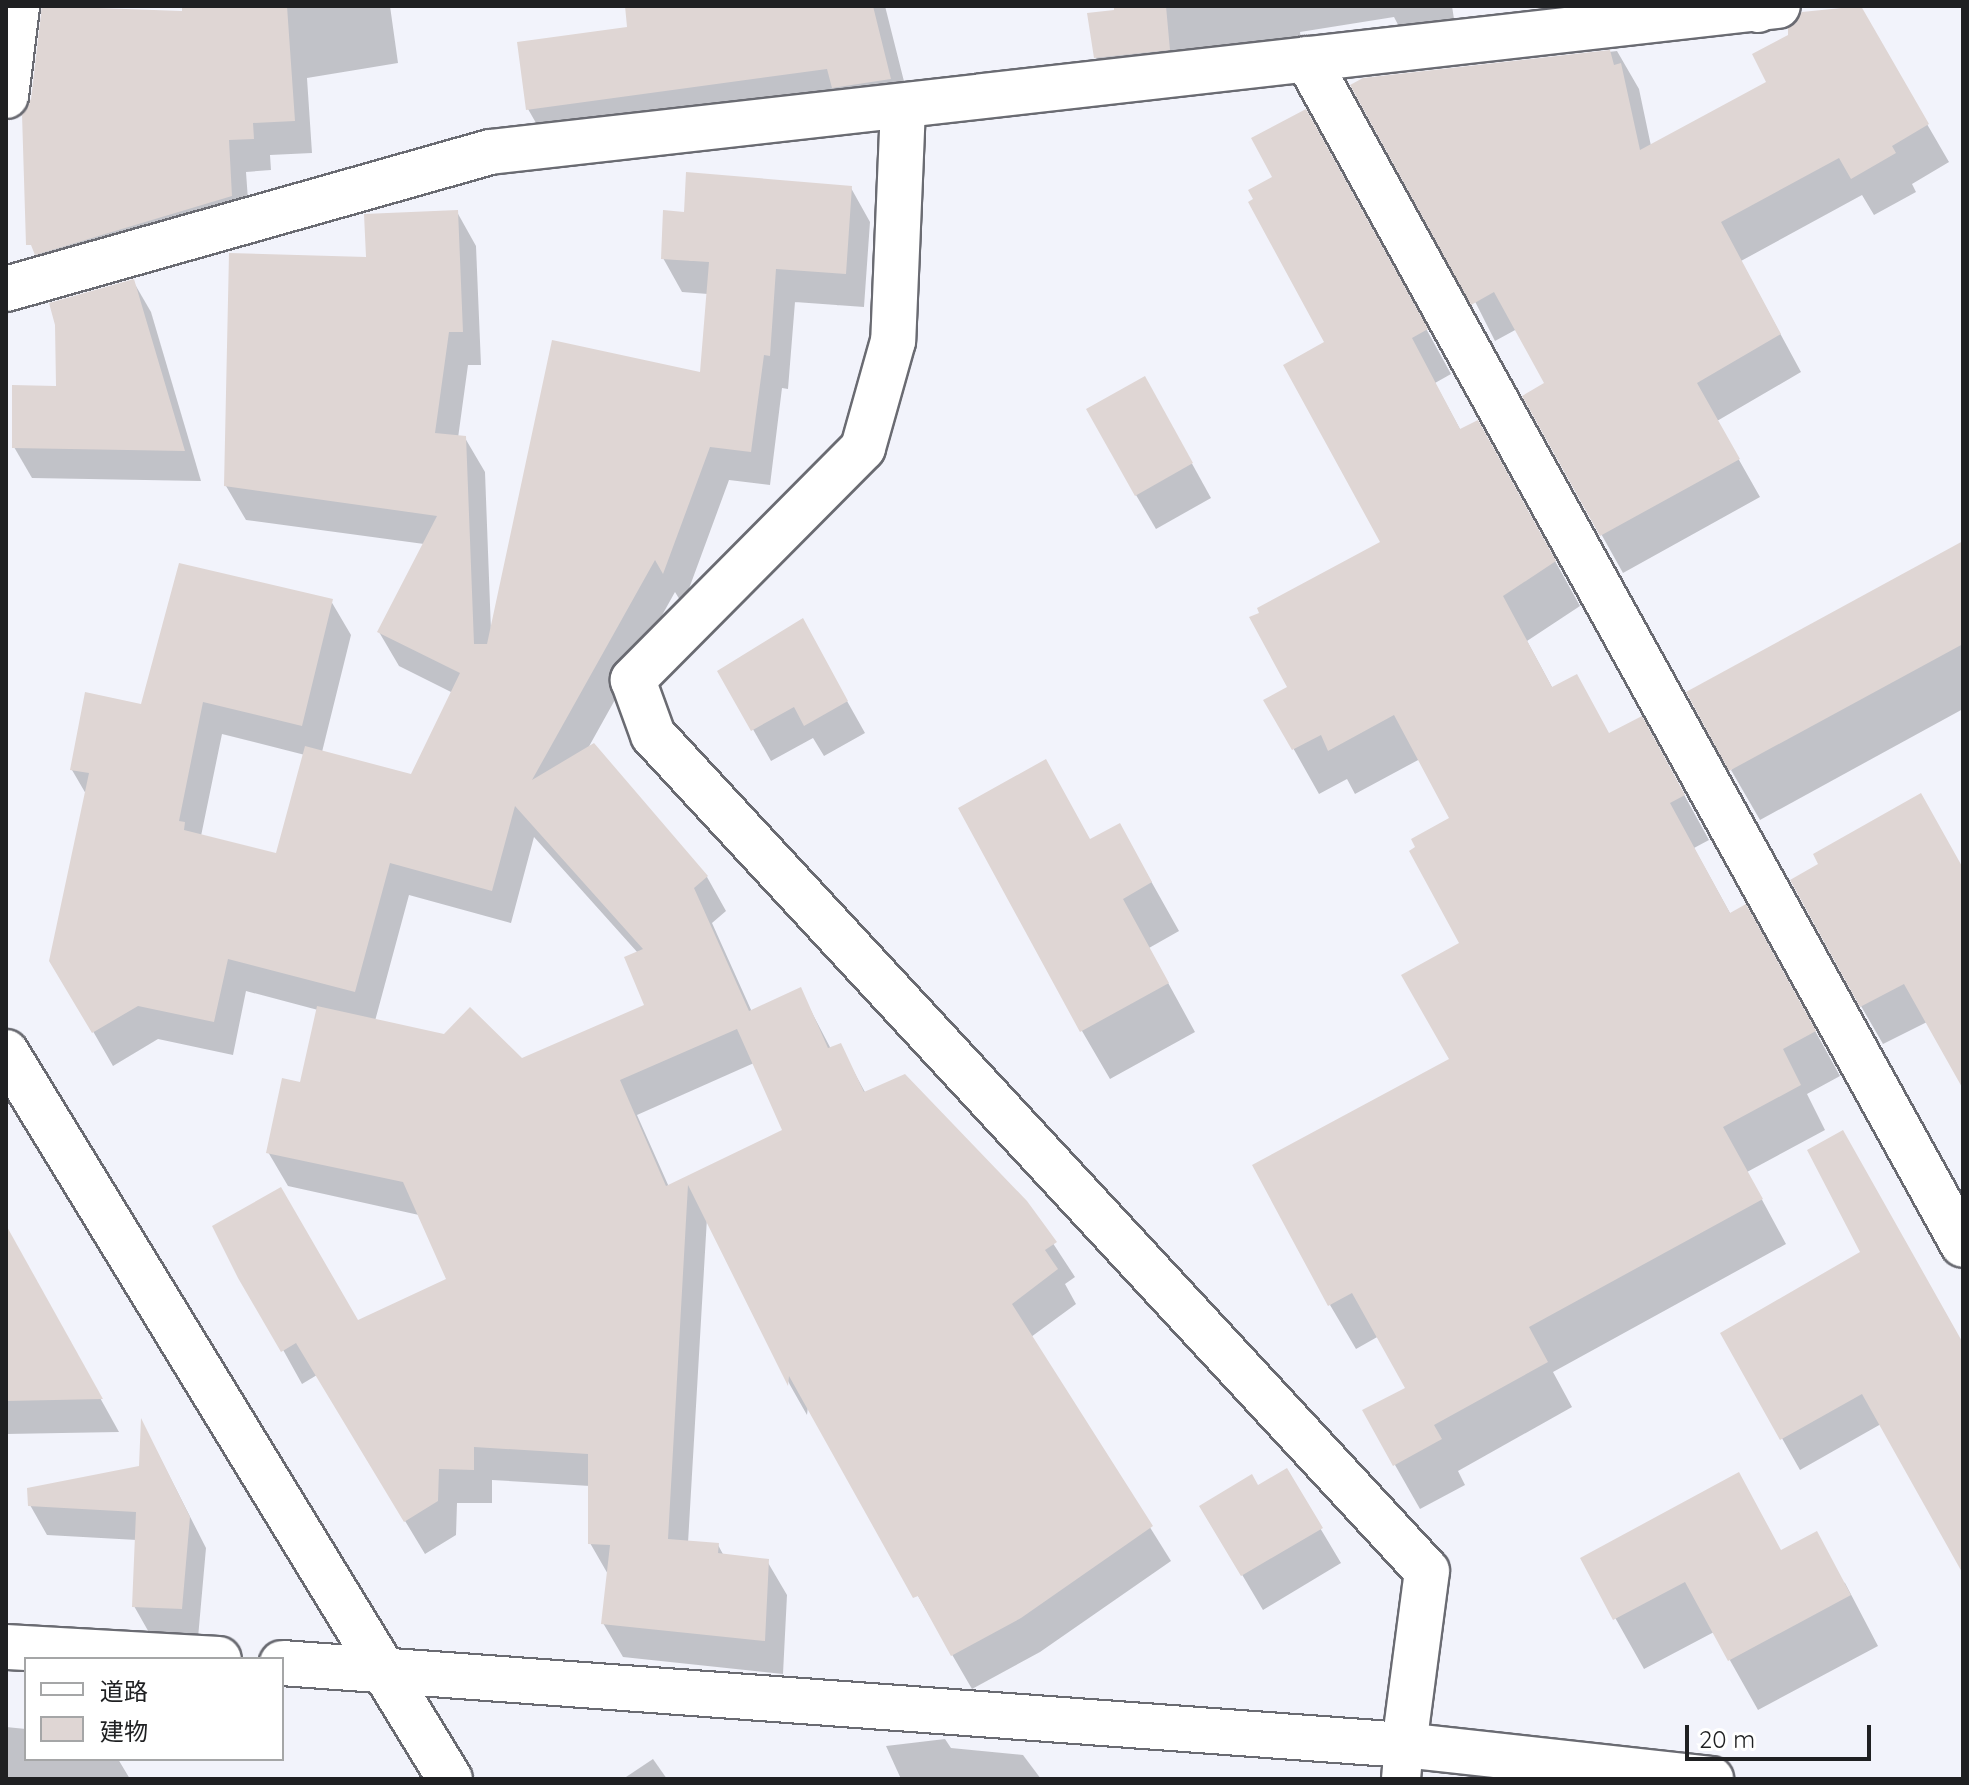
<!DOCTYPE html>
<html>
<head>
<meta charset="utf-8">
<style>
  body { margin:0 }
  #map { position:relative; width:1969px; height:1785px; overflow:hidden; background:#f2f3fb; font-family:Quicksand,"Noto Sans JP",sans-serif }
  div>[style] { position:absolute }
  .shadow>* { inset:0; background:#0003 }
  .building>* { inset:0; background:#dfd6d4 }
  .roads { filter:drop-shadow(2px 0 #6a6b72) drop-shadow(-2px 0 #6a6b72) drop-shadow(0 2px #6a6b72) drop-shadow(0 -2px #6a6b72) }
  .service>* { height:38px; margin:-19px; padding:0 19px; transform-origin:19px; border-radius:19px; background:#fff }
  .minor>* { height:44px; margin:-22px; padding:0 22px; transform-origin:22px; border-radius:22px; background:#fff }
  .tertiary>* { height:44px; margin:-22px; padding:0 22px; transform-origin:22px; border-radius:22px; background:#fff }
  span { translate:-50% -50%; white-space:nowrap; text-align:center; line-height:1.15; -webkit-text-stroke:7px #fff; paint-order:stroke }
  .frame { position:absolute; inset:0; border:8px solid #1f2022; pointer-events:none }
  .legend { position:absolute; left:24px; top:1657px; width:260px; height:104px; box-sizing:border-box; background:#fff; border:2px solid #a5a6a7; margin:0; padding:10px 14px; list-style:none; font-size:24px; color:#1f2022 }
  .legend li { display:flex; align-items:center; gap:16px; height:40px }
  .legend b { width:40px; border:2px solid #a5a6a7 }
  .scale { position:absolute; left:1685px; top:1725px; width:186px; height:36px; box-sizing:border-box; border:4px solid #1f2022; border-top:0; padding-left:10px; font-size:24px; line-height:28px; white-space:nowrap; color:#1f2022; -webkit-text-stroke:6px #fff; paint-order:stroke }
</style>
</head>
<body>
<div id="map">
  <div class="shadow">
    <div style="clip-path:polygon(42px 6px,184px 13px,184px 6px,390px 6px,398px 63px,307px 78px,312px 153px,270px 155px,271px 170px,246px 172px,250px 228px,55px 286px,36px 254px,33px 100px)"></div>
    <div style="clip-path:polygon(627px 6px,885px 6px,914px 121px,552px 151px,528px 109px,630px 29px)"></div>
    <div style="clip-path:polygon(1116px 6px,1452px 6px,1460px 58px,1418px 63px,1394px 17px,1300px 32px,1302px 47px,1118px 97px,1096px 58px)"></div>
    <div style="clip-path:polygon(1859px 7px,1949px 162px,1912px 184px,1916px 192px,1874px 215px,1862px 195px,1741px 261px,1801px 372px,1717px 421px,1760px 497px,1623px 573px,1524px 396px,1547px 384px,1517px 329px,1495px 341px,1363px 80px,1617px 51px,1639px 89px,1651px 146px,1768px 83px)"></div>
    <div style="clip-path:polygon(1331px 156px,1451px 374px,1435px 383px,1461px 431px,1503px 467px,1580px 606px,1527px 641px,1553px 689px,1609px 735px,1666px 762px,1709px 840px,1694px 848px,1731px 915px,1771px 951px,1840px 1076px,1807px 1094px,1825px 1130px,1747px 1172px,1786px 1244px,1553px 1372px,1572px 1407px,1458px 1471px,1465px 1485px,1420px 1509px,1395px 1465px,1407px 1388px,1379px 1336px,1356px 1349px,1330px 1305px,1451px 1059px,1462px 944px,1452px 819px,1420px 759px,1355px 794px,1347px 779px,1319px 794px,1266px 700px,1290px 688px,1383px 543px,1327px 343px)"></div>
    <div style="clip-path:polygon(evenodd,851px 188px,870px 222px,864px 307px,795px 302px,788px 389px,782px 388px,770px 485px,729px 480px,683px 605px,675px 592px,587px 750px,707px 877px,726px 911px,712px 923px,752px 1012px,800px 990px,831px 1049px,840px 1046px,866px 1094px,1026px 1202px,1075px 1277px,1065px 1284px,1076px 1304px,1031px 1337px,1171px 1561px,1040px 1652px,972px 1689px,808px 1406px,807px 1415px,790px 1385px,707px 1218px,688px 1543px,718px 1545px,724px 1556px,767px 1561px,787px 1595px,783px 1674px,623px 1657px,603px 1623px,609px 1576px,590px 1543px,590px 1486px,492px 1480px,492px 1503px,457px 1503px,456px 1535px,425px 1554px,317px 1375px,302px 1384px,215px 1227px,357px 1323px,449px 1280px,419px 1215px,288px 1186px,268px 1152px,302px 1084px,318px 1010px,246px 991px,233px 1055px,158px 1039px,113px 1066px,52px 960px,86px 794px,72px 770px,142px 706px,331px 601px,351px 635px,322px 752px,412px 777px,453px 693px,399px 666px,379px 632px,424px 544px,246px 520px,226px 486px,368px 259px,457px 212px,476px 246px,481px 365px,468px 365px,458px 438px,465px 438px,485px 472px,491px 631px,702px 374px,708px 294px,682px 292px,663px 258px,686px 214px,851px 188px,222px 734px,305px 755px,277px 855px,201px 836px,222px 734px,851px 188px,534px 837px,638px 953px,647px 1006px,522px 1061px,375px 1021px,409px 895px,511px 923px,534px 837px,851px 188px,754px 1063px,784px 1131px,669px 1187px,637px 1115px,754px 1063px)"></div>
    <div style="clip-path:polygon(133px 281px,151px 312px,201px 481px,32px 478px,14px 447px)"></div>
    <div style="clip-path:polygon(1164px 413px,1211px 498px,1156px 529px,1136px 495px)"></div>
    <div style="clip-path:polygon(1963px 556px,1963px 709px,1760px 820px,1731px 770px)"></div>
    <div style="clip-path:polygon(820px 653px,865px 733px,824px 756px,813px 738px,771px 761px,720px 671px)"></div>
    <div style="clip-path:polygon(1090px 841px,1147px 874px,1179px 931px,1149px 948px,1195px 1032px,1110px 1079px,1082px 1031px)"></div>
    <div style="clip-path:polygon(1963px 870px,1963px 1084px,1927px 1022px,1883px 1044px,1861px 1006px)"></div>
    <div style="clip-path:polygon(6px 1291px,59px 1324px,119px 1432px,6px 1434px)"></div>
    <div style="clip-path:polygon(1723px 1334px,1963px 1346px,1963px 1563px,1881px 1424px,1800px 1470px)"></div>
    <div style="clip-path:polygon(143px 1424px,206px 1548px,198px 1638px,151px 1636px,134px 1606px,137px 1540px,47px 1535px,30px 1505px,141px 1468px)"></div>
    <div style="clip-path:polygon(1286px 1471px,1341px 1563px,1263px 1610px,1202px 1507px,1257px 1488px)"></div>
    <div style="clip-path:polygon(1782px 1552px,1845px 1583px,1878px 1646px,1758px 1710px,1714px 1632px,1644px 1669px,1582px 1559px)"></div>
    <div style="clip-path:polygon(6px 1727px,26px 1729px,26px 1759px,118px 1759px,130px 1779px,6px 1779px)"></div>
    <div style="clip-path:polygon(945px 1739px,951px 1748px,1023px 1755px,1041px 1779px,901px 1779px,886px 1746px)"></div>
    <div style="clip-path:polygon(653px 1759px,667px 1779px,623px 1779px)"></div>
  </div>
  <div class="building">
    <div style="clip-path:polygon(42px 6px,182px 11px,182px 6px,287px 6px,295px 121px,253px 123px,254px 139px,229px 140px,232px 196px,35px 255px,31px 245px,26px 245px,22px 114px,31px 99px)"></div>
    <div style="clip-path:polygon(625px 6px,873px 6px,891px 79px,832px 88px,827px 69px,526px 110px,517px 42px,627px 27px)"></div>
    <div style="clip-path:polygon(1114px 6px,1166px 6px,1170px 50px,1094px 58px,1087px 13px,1114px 10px)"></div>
    <div style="clip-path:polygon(1861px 6px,1929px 124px,1892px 146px,1896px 153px,1851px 179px,1839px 158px,1721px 222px,1781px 334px,1697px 383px,1740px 459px,1600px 536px,1522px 396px,1544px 383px,1494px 292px,1471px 305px,1350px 85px,1363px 78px,1610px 50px,1614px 65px,1621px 63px,1640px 150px,1766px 82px,1752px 54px,1788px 35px,1788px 28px,1802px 12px)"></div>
    <div style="clip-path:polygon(1306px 109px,1428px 329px,1412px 338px,1460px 429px,1478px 420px,1556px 561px,1503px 596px,1552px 687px,1577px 674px,1609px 733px,1642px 716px,1685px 795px,1670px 803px,1730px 913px,1746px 904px,1816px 1031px,1783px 1049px,1801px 1085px,1723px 1127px,1763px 1199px,1529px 1327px,1548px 1362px,1434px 1425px,1442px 1439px,1393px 1466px,1362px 1410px,1405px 1388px,1352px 1293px,1328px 1306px,1252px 1165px,1449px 1059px,1401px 975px,1459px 943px,1409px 851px,1415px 847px,1411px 839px,1449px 818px,1394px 715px,1328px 751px,1321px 735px,1292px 750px,1263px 700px,1287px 687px,1249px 617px,1259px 613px,1257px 608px,1380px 542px,1283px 365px,1324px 342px,1248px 202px,1253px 199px,1248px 190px,1272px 177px,1251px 138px)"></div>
    <div style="clip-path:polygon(evenodd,686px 172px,852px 186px,846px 274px,776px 269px,770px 356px,764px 355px,751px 452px,710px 447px,663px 574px,655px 560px,532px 780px,594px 743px,708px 876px,694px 888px,749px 1011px,801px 987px,828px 1048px,841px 1043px,864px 1092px,905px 1074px,1027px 1201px,1057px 1242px,1045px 1250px,1058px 1269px,1012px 1304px,1153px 1526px,1021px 1618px,951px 1656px,918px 1596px,913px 1598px,789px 1376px,788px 1386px,688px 1185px,668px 1539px,719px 1543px,718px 1553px,769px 1559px,765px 1641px,601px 1624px,610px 1545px,588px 1544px,588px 1454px,474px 1447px,474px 1470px,439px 1469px,438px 1501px,404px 1522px,296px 1343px,281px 1352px,238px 1278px,212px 1226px,281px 1187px,358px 1320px,446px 1279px,403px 1182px,266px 1153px,282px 1078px,300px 1082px,317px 1006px,444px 1034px,470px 1007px,522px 1058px,644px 1005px,624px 957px,643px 949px,515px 806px,492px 891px,390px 863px,355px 992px,228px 959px,214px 1022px,138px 1006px,92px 1033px,49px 961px,89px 773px,70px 770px,85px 692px,141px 704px,179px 563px,333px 599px,302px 726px,203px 702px,179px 821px,185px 822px,184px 830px,276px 853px,305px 746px,411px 774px,460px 673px,377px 632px,437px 516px,224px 486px,229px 253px,366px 257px,364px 214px,458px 210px,463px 332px,449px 332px,435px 433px,466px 436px,474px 644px,487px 644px,552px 340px,700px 372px,709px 262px,661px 259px,663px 210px,684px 212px,686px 172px,737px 1029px,782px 1130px,666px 1186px,620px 1080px,737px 1029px)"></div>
    <div style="clip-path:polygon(134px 279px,185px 451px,12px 448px,12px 385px,56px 386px,55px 325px,49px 303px)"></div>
    <div style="clip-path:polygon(1145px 376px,1193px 463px,1135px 496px,1086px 409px)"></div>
    <div style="clip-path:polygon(1963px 541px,1963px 644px,1729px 771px,1686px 692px)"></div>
    <div style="clip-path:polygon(803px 618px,848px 701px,804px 726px,794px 707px,751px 731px,717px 671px)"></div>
    <div style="clip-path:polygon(1046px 759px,1090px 839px,1120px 823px,1152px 882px,1123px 899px,1169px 983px,1080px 1032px,958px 808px)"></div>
    <div style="clip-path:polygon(1921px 793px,1963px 868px,1963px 1089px,1904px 984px,1860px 1007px,1790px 880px,1818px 864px,1813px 854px)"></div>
    <div style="clip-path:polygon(1843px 1130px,1963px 1343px,1963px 1574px,1862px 1394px,1780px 1440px,1720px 1333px,1860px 1252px,1807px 1150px)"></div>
    <div style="clip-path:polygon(6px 1225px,103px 1399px,6px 1401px)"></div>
    <div style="clip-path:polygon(141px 1418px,190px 1517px,182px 1609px,132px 1607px,136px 1512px,28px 1506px,27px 1488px,139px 1466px)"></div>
    <div style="clip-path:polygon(1287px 1468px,1323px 1528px,1241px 1576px,1199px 1506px,1252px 1474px,1258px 1485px)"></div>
    <div style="clip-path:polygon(1739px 1472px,1781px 1550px,1817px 1531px,1851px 1595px,1728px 1661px,1685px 1582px,1613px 1620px,1580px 1558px)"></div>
  </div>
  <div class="roads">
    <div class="service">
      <div style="left:1401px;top:1779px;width:34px;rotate:-85deg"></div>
    </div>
    <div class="minor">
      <div style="left:1307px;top:59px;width:1355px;rotate:61.05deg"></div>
      <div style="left:6px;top:96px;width:91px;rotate:-83deg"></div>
      <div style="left:903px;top:107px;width:234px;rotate:92.4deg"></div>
      <div style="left:893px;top:341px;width:111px;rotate:105.7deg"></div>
      <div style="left:863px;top:448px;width:327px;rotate:134.8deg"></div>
      <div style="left:633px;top:680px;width:59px;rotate:70deg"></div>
      <div style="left:653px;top:735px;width:1139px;rotate:47.21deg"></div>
      <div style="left:1427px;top:1571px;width:176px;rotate:97.5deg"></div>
      <div style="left:6px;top:289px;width:503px;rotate:-15.8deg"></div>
      <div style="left:490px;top:152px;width:1296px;rotate:-6.47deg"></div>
      <div style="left:6px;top:1647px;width:213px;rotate:3.2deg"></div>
      <div style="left:282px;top:1663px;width:1125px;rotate:4.18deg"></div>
      <div style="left:1404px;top:1745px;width:309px;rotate:6.3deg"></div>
    </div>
    <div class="tertiary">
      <div style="left:1757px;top:6px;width:4px;rotate:76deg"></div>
      <div style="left:6px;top:1052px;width:852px;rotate:58.59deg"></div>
    </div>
  </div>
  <div class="frame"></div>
  <ul class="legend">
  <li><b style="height:10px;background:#fff"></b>道路</li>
  <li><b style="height:22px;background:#dfd6d4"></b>建物</li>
  </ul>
  <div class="scale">20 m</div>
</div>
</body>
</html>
